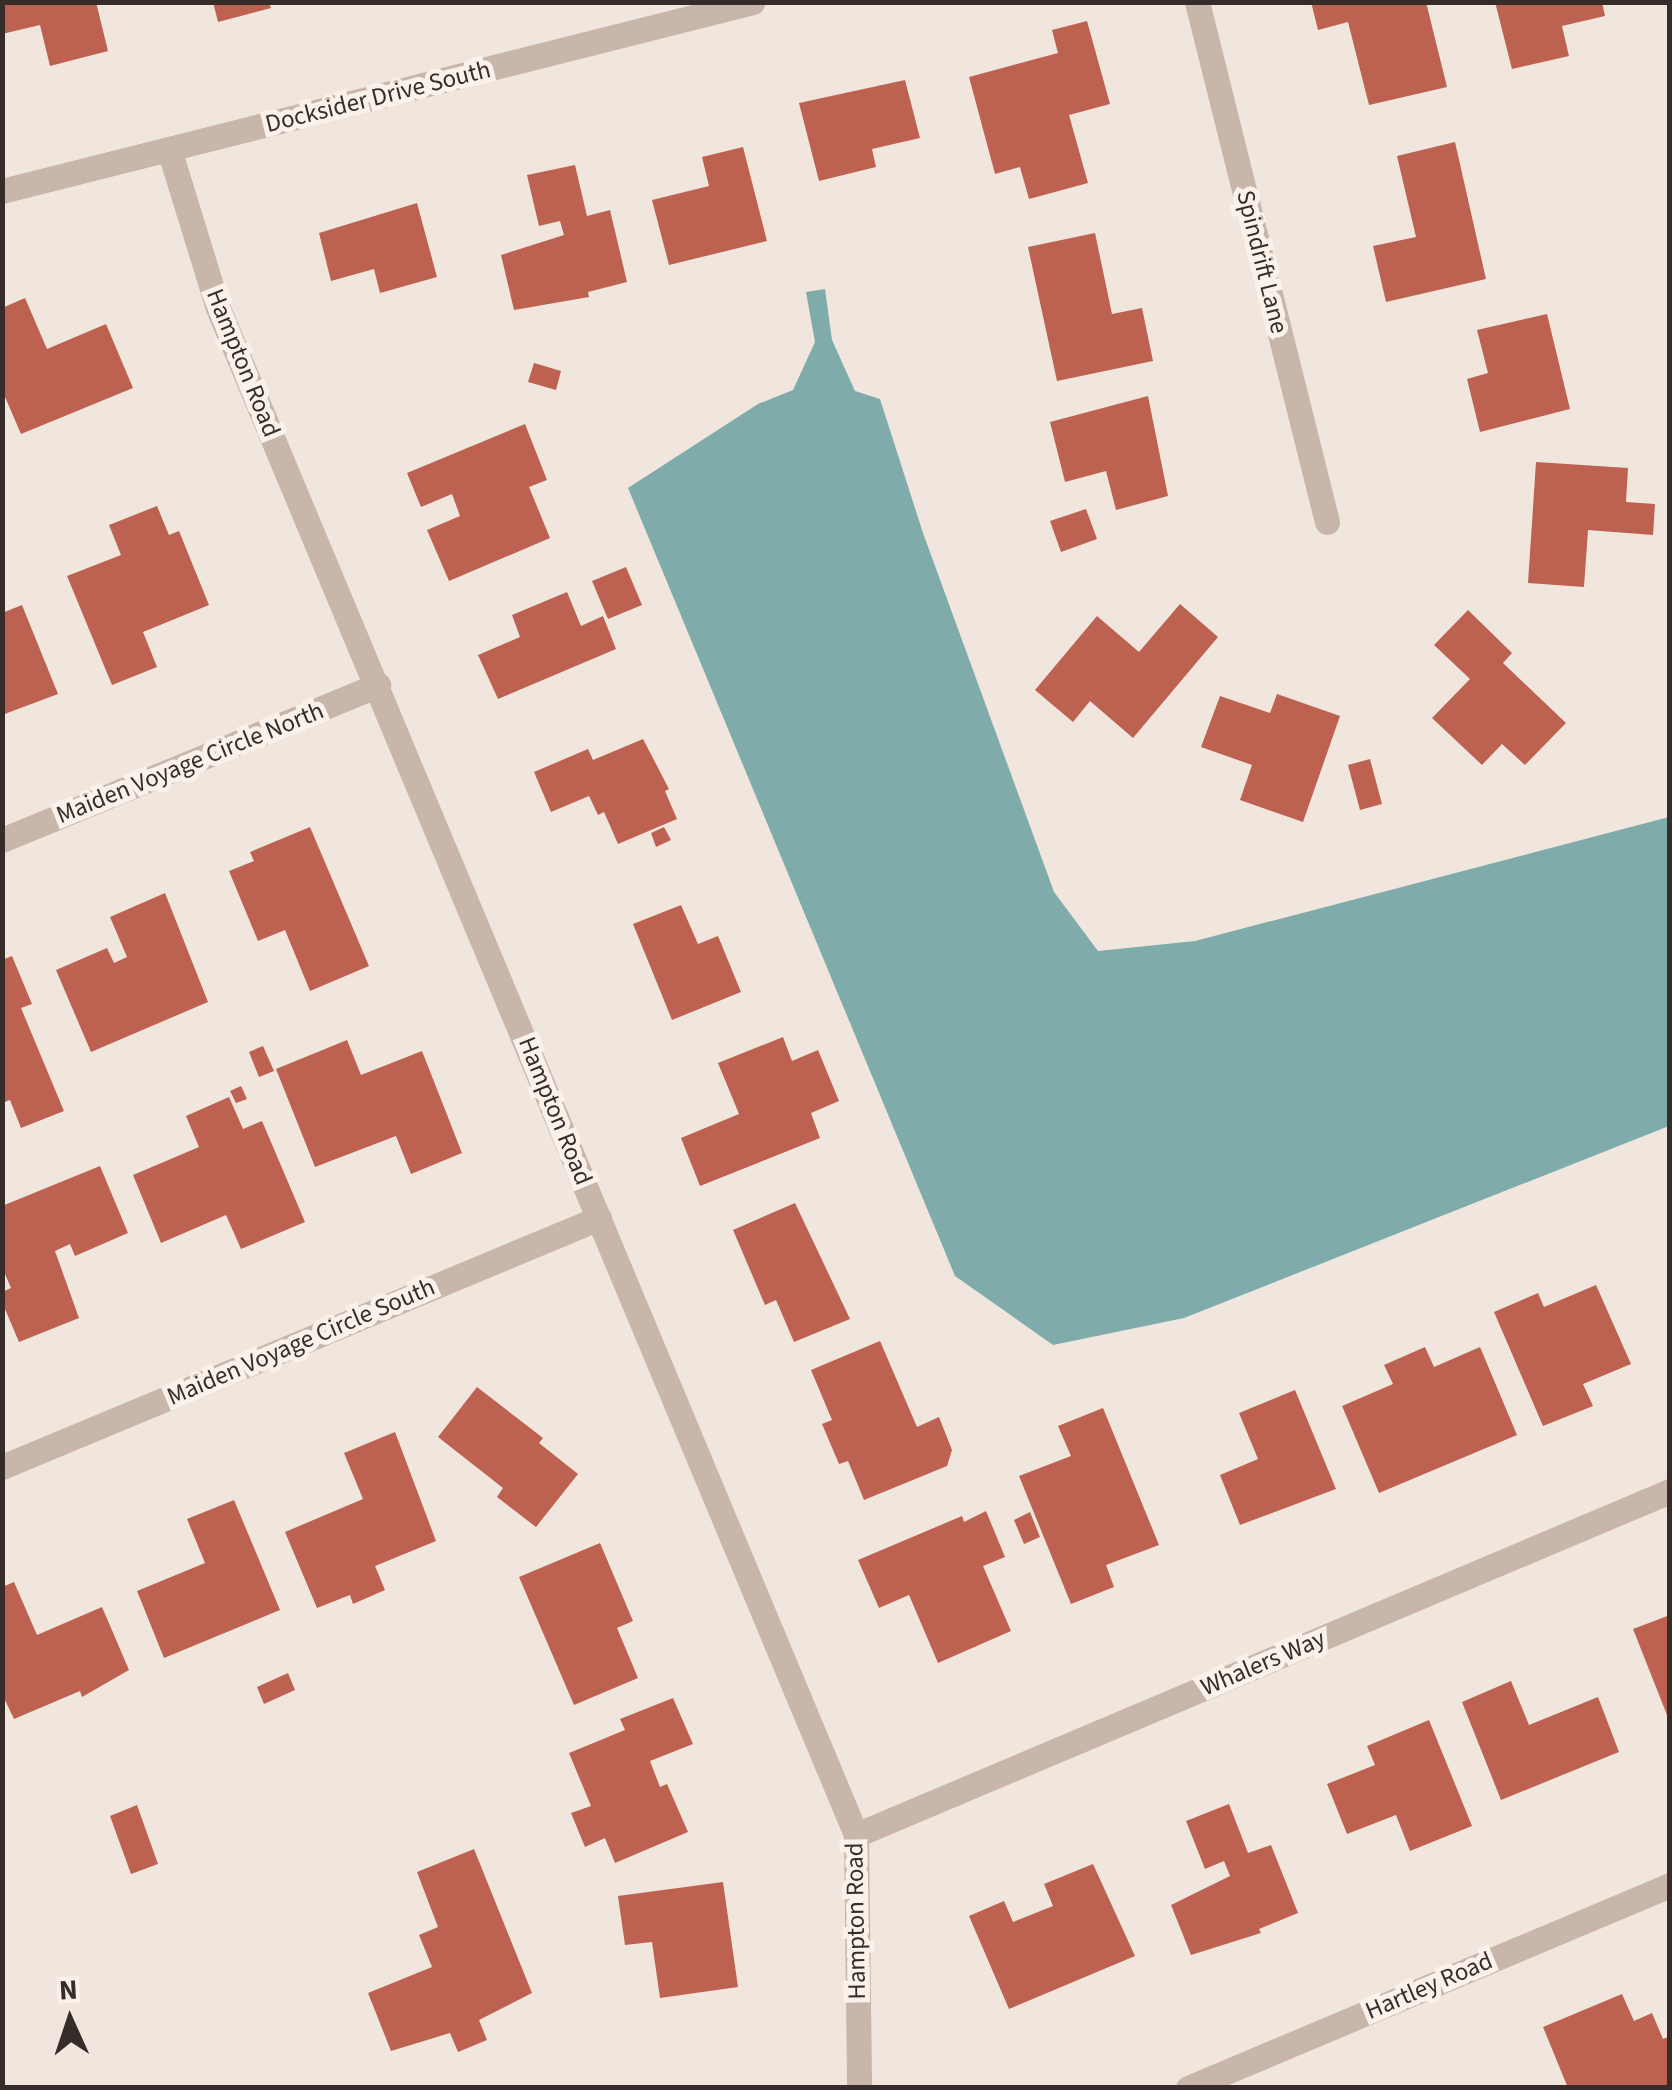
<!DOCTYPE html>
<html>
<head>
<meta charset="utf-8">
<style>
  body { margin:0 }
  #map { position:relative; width:1672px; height:2090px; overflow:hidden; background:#f1e6de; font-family:"Source Sans 3",sans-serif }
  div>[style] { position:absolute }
  .water>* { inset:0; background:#7facaa }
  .building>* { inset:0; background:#bd6250 }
  .minor>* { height:25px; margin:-12.5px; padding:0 12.5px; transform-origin:12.5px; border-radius:12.5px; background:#c8b6ab }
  span { translate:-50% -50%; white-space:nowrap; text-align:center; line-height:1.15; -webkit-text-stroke:10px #f9f1ea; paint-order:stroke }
  .street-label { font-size:25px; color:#362d2a }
  .frame { position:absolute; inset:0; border:5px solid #362d2a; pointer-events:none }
  .north { position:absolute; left:20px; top:1970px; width:100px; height:100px; -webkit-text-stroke:8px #f9f1ea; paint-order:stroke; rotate:357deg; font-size:28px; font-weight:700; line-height:40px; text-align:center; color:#362d2a }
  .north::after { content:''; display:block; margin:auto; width:35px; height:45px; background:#362d2a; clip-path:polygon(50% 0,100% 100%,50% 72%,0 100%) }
</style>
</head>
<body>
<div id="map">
  <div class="water">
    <div style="clip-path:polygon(825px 289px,832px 340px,855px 391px,880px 399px,923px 533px,1054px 892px,1098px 951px,1195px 941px,1669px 817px,1669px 1126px,1184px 1318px,1053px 1345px,955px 1276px,628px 488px,758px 404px,793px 390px,815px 342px,806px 292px)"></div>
  </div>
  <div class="building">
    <div style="clip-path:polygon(2px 2px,96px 2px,108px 51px,50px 66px,40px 25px,2px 34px)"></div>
    <div style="clip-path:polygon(213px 2px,269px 2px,271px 8px,218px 22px)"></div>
    <div style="clip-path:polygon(1311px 2px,1426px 2px,1447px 87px,1369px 105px,1348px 22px,1318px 30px)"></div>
    <div style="clip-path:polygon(1495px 2px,1602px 2px,1605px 16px,1562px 26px,1569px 56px,1512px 69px)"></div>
    <div style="clip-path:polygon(1087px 21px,1110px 104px,1069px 115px,1088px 183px,1029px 199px,1020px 167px,995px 174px,969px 77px,1058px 53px,1052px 30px)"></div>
    <div style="clip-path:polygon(905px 80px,920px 138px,872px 149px,876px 167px,819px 181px,799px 103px)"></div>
    <div style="clip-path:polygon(1455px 142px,1486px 279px,1386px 302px,1373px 246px,1416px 237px,1397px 156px)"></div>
    <div style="clip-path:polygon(743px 147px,767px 241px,669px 265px,652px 200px,709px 186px,702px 157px)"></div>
    <div style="clip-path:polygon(575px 165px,587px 216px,610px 210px,627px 282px,588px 292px,589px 297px,514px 310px,501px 255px,564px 235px,560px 221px,539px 226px,527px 175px)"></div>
    <div style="clip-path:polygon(417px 203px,437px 277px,380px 293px,374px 269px,331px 281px,319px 233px)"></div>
    <div style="clip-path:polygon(1095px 233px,1112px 314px,1142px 308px,1153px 361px,1057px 381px,1028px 247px)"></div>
    <div style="clip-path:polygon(25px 298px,47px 349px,106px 324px,133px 388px,21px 434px,2px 390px,2px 308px)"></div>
    <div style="clip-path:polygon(1547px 314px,1570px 409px,1480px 432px,1467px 379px,1488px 373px,1477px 330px)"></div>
    <div style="clip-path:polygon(534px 363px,561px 371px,556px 390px,528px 382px)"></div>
    <div style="clip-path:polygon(1148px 396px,1168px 496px,1116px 510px,1106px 471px,1065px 482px,1050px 422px)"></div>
    <div style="clip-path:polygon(525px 424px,547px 480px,529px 487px,550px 538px,449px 581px,427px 530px,460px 516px,452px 494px,421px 507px,407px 473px)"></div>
    <div style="clip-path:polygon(1536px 462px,1628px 468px,1626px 502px,1655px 504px,1653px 535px,1588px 530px,1584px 587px,1528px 583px)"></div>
    <div style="clip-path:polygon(157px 506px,169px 535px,179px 531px,209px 605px,143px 632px,157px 667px,112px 685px,67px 576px,121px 555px,109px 525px)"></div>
    <div style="clip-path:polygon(1086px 509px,1097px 539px,1061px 552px,1050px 521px)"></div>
    <div style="clip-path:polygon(626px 567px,642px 605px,608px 619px,592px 581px)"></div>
    <div style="clip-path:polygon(567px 592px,581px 626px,603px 616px,616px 649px,498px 699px,478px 655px,520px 637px,512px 615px)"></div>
    <div style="clip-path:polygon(1180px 604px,1218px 637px,1133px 738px,1090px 701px,1073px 722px,1035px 690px,1097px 616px,1139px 652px)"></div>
    <div style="clip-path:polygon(22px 605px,58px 694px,2px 715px,2px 613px)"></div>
    <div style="clip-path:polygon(1468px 610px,1512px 653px,1503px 663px,1566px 723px,1525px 765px,1502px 744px,1482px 765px,1432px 718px,1470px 679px,1434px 645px)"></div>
    <div style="clip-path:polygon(1277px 694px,1340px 716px,1303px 822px,1240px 800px,1252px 765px,1201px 747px,1220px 696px,1270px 713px)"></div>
    <div style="clip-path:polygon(643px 739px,669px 789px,665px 791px,677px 819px,618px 844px,604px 812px,598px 815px,589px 796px,551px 812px,534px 772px,588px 749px,593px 760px)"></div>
    <div style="clip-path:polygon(1370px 759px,1382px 804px,1360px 810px,1348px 765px)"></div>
    <div style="clip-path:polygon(310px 827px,369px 966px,310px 991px,285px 930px,258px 941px,229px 871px,254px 861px,250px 852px)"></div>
    <div style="clip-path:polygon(664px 827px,671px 840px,656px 847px,651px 833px)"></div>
    <div style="clip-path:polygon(165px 893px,208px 1002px,91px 1052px,56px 970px,107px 948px,114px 963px,127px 957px,110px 917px)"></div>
    <div style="clip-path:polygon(681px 905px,698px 944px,718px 936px,741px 992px,672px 1020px,633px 924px)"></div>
    <div style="clip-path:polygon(12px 956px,32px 1004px,21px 1008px,64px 1111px,21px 1128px,10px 1100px,2px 1103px,2px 960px)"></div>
    <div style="clip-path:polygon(783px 1037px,792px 1061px,818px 1050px,839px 1101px,811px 1113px,820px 1138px,700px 1186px,681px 1138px,739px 1114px,718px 1063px)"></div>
    <div style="clip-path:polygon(347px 1040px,361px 1075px,422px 1051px,462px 1153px,411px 1174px,396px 1136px,315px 1167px,276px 1069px)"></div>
    <div style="clip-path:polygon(263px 1046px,274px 1071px,259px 1077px,249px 1052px)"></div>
    <div style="clip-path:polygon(241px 1086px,247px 1099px,236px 1103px,230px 1091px)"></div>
    <div style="clip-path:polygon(229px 1097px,243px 1129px,262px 1121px,305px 1222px,241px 1249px,226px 1215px,161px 1243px,133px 1175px,199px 1147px,186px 1116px)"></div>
    <div style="clip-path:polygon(100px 1166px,128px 1233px,75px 1256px,70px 1244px,55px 1251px,79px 1318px,19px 1342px,2px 1302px,2px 1292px,11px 1288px,2px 1267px,2px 1206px)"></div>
    <div style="clip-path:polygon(795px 1203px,850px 1319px,794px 1342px,776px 1300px,765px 1305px,733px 1230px)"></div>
    <div style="clip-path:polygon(1596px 1285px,1631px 1364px,1583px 1384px,1593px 1406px,1543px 1426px,1494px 1312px,1538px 1293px,1544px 1307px)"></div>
    <div style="clip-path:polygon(880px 1341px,917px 1427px,939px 1417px,952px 1450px,947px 1466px,864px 1500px,848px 1461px,839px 1464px,822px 1424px,832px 1420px,811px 1370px)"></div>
    <div style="clip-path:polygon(1425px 1347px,1434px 1367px,1480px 1347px,1517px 1435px,1379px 1493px,1342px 1406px,1393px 1384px,1384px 1365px)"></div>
    <div style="clip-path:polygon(477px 1387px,543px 1438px,539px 1443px,578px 1474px,536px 1527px,497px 1497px,503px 1488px,438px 1437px)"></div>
    <div style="clip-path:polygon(1295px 1390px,1336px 1489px,1240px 1525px,1220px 1475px,1258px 1459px,1239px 1413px)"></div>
    <div style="clip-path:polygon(1103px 1408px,1159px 1545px,1106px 1565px,1114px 1587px,1071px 1604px,1019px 1476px,1071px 1456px,1058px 1426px)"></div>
    <div style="clip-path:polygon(395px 1432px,436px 1541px,375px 1566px,385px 1590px,353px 1604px,350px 1595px,317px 1608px,285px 1532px,363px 1499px,344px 1453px)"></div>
    <div style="clip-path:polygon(234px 1500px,280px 1610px,164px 1658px,137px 1591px,205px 1563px,187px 1519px)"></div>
    <div style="clip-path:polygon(986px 1511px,1005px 1557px,983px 1566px,1011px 1631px,938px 1663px,909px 1595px,879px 1608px,858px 1560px,962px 1516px,964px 1522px)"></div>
    <div style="clip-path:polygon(1030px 1512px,1040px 1537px,1024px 1544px,1014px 1520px)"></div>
    <div style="clip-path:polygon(600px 1543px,633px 1621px,617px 1628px,638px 1678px,574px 1705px,519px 1577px)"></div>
    <div style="clip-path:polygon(14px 1582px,37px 1635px,102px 1607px,129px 1670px,82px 1697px,80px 1691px,14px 1719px,2px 1694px,2px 1587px)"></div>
    <div style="clip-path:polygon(1670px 1615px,1670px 1719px,1669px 1720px,1633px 1629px)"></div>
    <div style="clip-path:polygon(288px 1673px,295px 1690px,264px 1704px,257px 1687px)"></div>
    <div style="clip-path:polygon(1511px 1681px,1529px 1725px,1598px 1697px,1619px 1752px,1501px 1800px,1462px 1702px)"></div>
    <div style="clip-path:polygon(673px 1698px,693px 1744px,650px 1761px,660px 1787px,667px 1784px,688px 1832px,615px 1863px,605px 1838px,585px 1847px,571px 1813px,591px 1806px,569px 1753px,625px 1730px,620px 1719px)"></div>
    <div style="clip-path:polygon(1429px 1720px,1472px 1826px,1410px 1851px,1396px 1815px,1347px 1834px,1327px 1784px,1375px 1765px,1367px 1746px)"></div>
    <div style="clip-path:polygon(1229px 1804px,1248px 1853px,1271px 1845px,1298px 1913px,1259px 1929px,1261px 1933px,1191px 1955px,1171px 1905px,1230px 1876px,1224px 1861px,1205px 1869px,1186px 1821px)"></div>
    <div style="clip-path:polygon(137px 1805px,158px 1864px,131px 1874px,110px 1816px)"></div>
    <div style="clip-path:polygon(474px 1849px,532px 1993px,479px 2020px,487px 2040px,458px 2052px,450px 2033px,391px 2051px,368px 1993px,432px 1967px,419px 1935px,438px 1927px,417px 1872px)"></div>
    <div style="clip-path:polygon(1093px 1864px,1135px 1956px,1009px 2009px,969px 1916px,1004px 1901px,1013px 1922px,1053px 1906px,1044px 1884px)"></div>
    <div style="clip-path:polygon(723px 1882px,738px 1987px,660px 1998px,652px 1942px,625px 1945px,618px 1896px)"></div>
    <div style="clip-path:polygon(1622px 1994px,1634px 2021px,1652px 2013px,1663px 2039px,1670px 2036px,1670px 2088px,1568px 2088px,1543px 2027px)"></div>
  </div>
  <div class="minor">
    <div style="left:1197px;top:2px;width:536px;rotate:75.96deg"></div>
    <div style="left:169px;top:149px;width:166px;rotate:72.9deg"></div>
    <div style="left:218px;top:308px;width:1655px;rotate:67.32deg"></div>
    <div style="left:856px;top:1835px;width:253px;rotate:89.3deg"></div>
    <div style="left:2px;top:191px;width:774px;rotate:-14.13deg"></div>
    <div style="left:2px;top:840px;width:407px;rotate:-22.4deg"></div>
    <div style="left:2px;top:1467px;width:647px;rotate:-22.64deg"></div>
    <div style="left:856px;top:1835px;width:884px;rotate:-22.91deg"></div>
    <div style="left:1188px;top:2088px;width:523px;rotate:-22.84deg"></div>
  </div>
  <div class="street-label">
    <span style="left:378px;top:97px;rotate:-14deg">Docksider Drive South</span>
    <span style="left:1262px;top:262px;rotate:76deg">Spindrift Lane</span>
    <span style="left:243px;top:363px;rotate:68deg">Hampton Road</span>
    <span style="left:190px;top:763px;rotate:-22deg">Maiden Voyage Circle North</span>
    <span style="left:555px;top:1111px;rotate:68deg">Hampton Road</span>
    <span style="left:301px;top:1342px;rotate:-23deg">Maiden Voyage Circle South</span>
    <span style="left:1263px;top:1663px;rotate:-23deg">Whalers Way</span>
    <span style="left:856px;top:1921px;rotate:-91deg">Hampton Road</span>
    <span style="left:1429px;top:1986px;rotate:-23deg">Hartley Road</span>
  </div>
  <div class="frame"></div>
  <div class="north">N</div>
</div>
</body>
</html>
